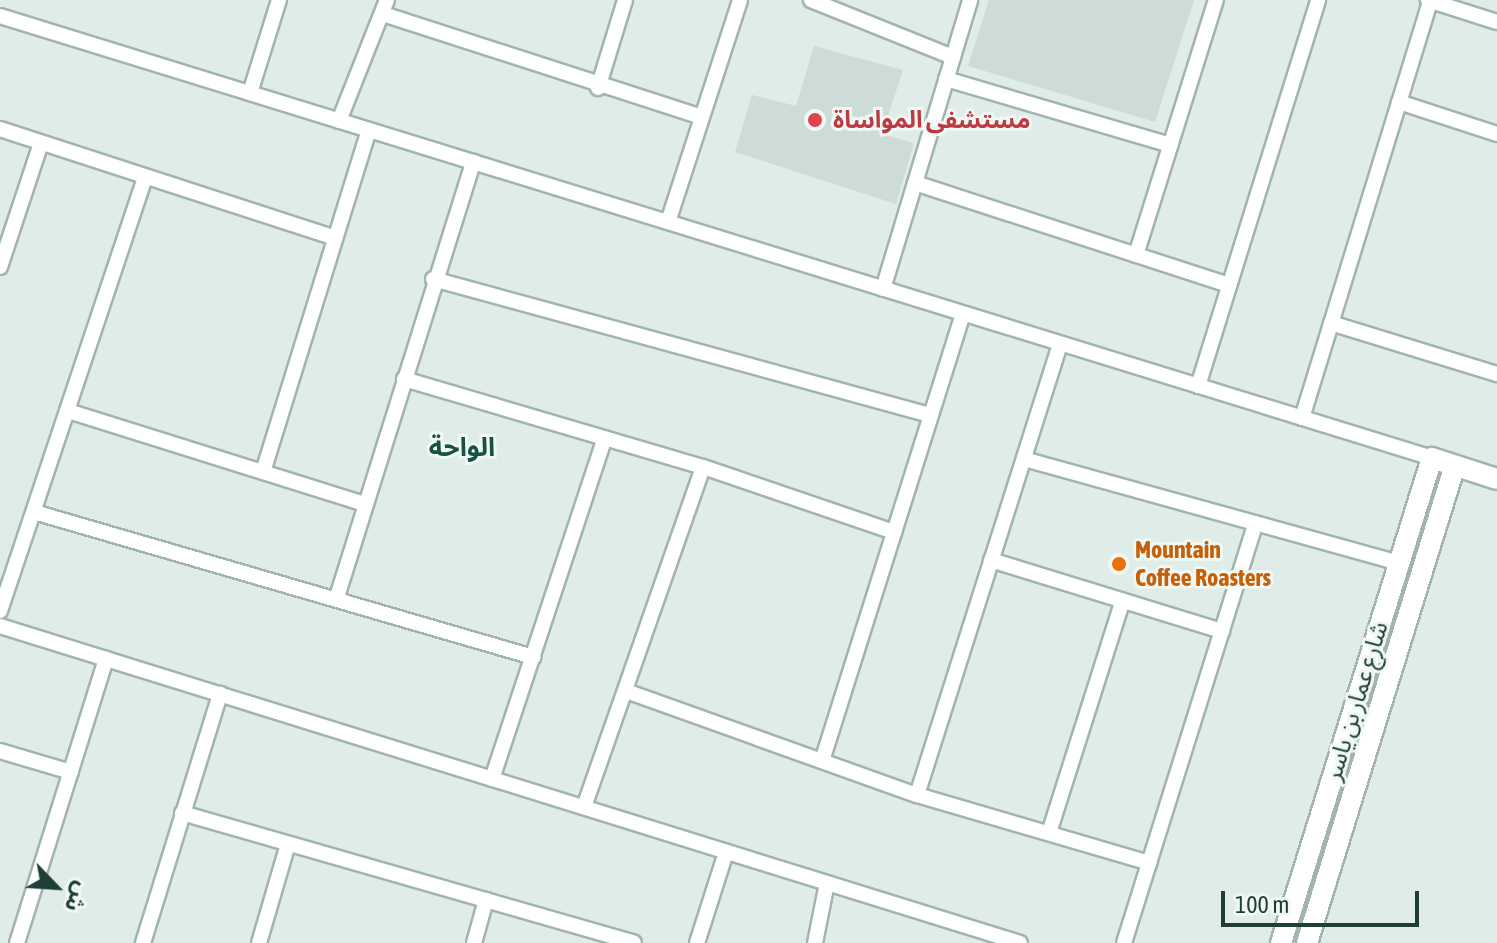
<!DOCTYPE html>
<html>
<head>
<meta charset="utf-8">
<style>
  body { margin:0 }
  #map { position:relative; width:1497px; height:943px; overflow:hidden; background:#dfece7; font-family:"Asap Condensed","Noto Sans Arabic",sans-serif }
  div>[style] { position:absolute }
  .built>* { inset:0; background:#cddcd6 }
  .roads { filter:drop-shadow(2px 0 #a1b4af) drop-shadow(-2px 0 #a1b4af) drop-shadow(0 2px #a1b4af) drop-shadow(0 -2px #a1b4af) }
  .street>* { height:14px; margin:-7px; padding:0 7px; transform-origin:7px; border-radius:7px; background:#fff }
  .secondary>* { height:20px; margin:-10px; padding:0 10px; transform-origin:10px; border-radius:10px; background:#fff }
  .dots>* { width:22px; height:22px; translate:-50% -50%; box-sizing:border-box; border:4px solid #f0f8f4; border-radius:50% }
  span { translate:-50% -50%; white-space:nowrap; text-align:center; line-height:1.15; -webkit-text-stroke:6px #f0f8f4; paint-order:stroke }
  .health-label { font-size:24px; color:#be3a42; font-weight:700 }
  .left { translate:0 -50%; text-align:left }
  .food-label { font-size:24px; color:#c56008; font-weight:700 }
  .street-label { font-size:24px; color:#1e3e37 }
  .neighbourhood-label { font-size:26px; color:#185247; font-weight:700 }
  .north { position:absolute; left:16px; top:847px; width:80px; height:80px; -webkit-text-stroke:6px #f0f8f4; paint-order:stroke; rotate:115deg; font-size:22px; font-weight:700; line-height:32px; text-align:center; color:#1e3e37 }
  .north::after { content:''; display:block; margin:auto; width:28px; height:36px; background:#1e3e37; clip-path:polygon(50% 0,100% 100%,50% 72%,0 100%) }
  .scale { position:absolute; left:1221px; top:891px; width:198px; height:36px; box-sizing:border-box; border:4px solid #1e3e37; border-top:0; padding-left:10px; font-size:24px; line-height:28px; white-space:nowrap; color:#1e3e37; -webkit-text-stroke:6px #f0f8f4; paint-order:stroke }
</style>
</head>
<body>
<div id="map">
  <div class="built">
    <div style="clip-path:polygon(989px 0,1194px 0,1155px 122px,968px 66px)"></div>
    <div style="clip-path:polygon(814px 46px,903px 70px,882px 134px,914px 143px,896px 204px,735px 152px,752px 95px,796px 106px)"></div>
  </div>
  <div class="roads">
    <div class="street">
      <div style="left:811px;top:0;width:153px;rotate:21.9deg"></div>
      <div style="left:1428px;top:0;width:72px;rotate:17.7deg"></div>
      <div style="left:383px;top:14px;width:335px;rotate:17.9deg"></div>
      <div style="left:0;top:16px;width:1499px;rotate:17.15deg"></div>
      <div style="left:946px;top:79px;width:234px;rotate:16.4deg"></div>
      <div style="left:598px;top:88px;width:92px;rotate:-72.9deg"></div>
      <div style="left:250px;top:93px;width:97px;rotate:-72.7deg"></div>
      <div style="left:1399px;top:102px;width:103px;rotate:18.1deg"></div>
      <div style="left:339px;top:121px;width:130px;rotate:-68.4deg"></div>
      <div style="left:0;top:129px;width:352px;rotate:18deg"></div>
      <div style="left:915px;top:183px;width:330px;rotate:18deg"></div>
      <div style="left:668px;top:222px;width:233px;rotate:-72deg"></div>
      <div style="left:1136px;top:255px;width:267px;rotate:-72.6deg"></div>
      <div style="left:0;top:267px;width:131px;rotate:-71.7deg"></div>
      <div style="left:433px;top:279px;width:515px;rotate:15.3deg"></div>
      <div style="left:883px;top:289px;width:302px;rotate:-73.2deg"></div>
      <div style="left:1331px;top:323px;width:174px;rotate:17.1deg"></div>
      <div style="left:404px;top:379px;width:312px;rotate:16.4deg"></div>
      <div style="left:703px;top:467px;width:202px;rotate:18.8deg"></div>
      <div style="left:1198px;top:386px;width:404px;rotate:-72.7deg"></div>
      <div style="left:68px;top:411px;width:311px;rotate:17.4deg"></div>
      <div style="left:1302px;top:418px;width:436px;rotate:-72.9deg"></div>
      <div style="left:1024px;top:459px;width:389px;rotate:15.5deg"></div>
      <div style="left:263px;top:472px;width:358px;rotate:-72.8deg"></div>
      <div style="left:34px;top:512px;width:520px;rotate:16.2deg"></div>
      <div style="left:991px;top:560px;width:242px;rotate:17.1deg"></div>
      <div style="left:337px;top:597px;width:456px;rotate:-72.6deg"></div>
      <div style="left:0;top:611px;width:454px;rotate:-71.5deg"></div>
      <div style="left:0;top:626px;width:1068px;rotate:17.26deg"></div>
      <div style="left:626px;top:691px;width:309px;rotate:19.7deg"></div>
      <div style="left:917px;top:795px;width:242px;rotate:16.3deg"></div>
      <div style="left:0;top:751px;width:74px;rotate:16.5deg"></div>
      <div style="left:822px;top:761px;width:469px;rotate:-72.5deg"></div>
      <div style="left:492px;top:779px;width:359px;rotate:-71.7deg"></div>
      <div style="left:917px;top:795px;width:473px;rotate:-72.4deg"></div>
      <div style="left:584px;top:807px;width:360px;rotate:-70.7deg"></div>
      <div style="left:182px;top:813px;width:470px;rotate:16deg"></div>
      <div style="left:1049px;top:833px;width:244px;rotate:-72.4deg"></div>
      <div style="left:17px;top:943px;width:298px;rotate:-72.6deg"></div>
      <div style="left:143px;top:943px;width:261px;rotate:-72.8deg"></div>
      <div style="left:259px;top:943px;width:103px;rotate:-73.7deg"></div>
      <div style="left:474px;top:943px;width:45px;rotate:-74.4deg"></div>
      <div style="left:697px;top:943px;width:96px;rotate:-72.3deg"></div>
      <div style="left:815px;top:943px;width:61px;rotate:-78.7deg"></div>
      <div style="left:1124px;top:943px;width:440px;rotate:-72.6deg"></div>
    </div>
    <div class="secondary">
      <div style="left:1281px;top:943px;width:508px;rotate:-72.71deg"></div>
      <div style="left:1432px;top:458px;width:68px;rotate:17.9deg"></div>
      <div style="left:1307px;top:943px;width:499px;rotate:-72.8deg"></div>
    </div>
  </div>
  <div class="dots">
    <div style="left:815px;top:120px;background:#e0444e"></div>
    <div style="left:1119px;top:564px;background:#e8710a"></div>
  </div>
  <div class="health-label">
    <span class="left" style="left:833px;top:120px">مستشفى المواساة</span>
  </div>
  <div class="food-label">
    <span class="left" style="left:1135px;top:564px">Mountain<br>Coffee Roasters</span>
  </div>
  <div class="street-label">
    <span style="left:1356px;top:701px;rotate:-73deg">شارع عمار بن ياسر</span>
  </div>
  <div class="neighbourhood-label">
    <span style="left:462px;top:448px">الواحة</span>
  </div>
  <div class="north">ش</div>
  <div class="scale">100 m</div>
</div>
</body>
</html>
